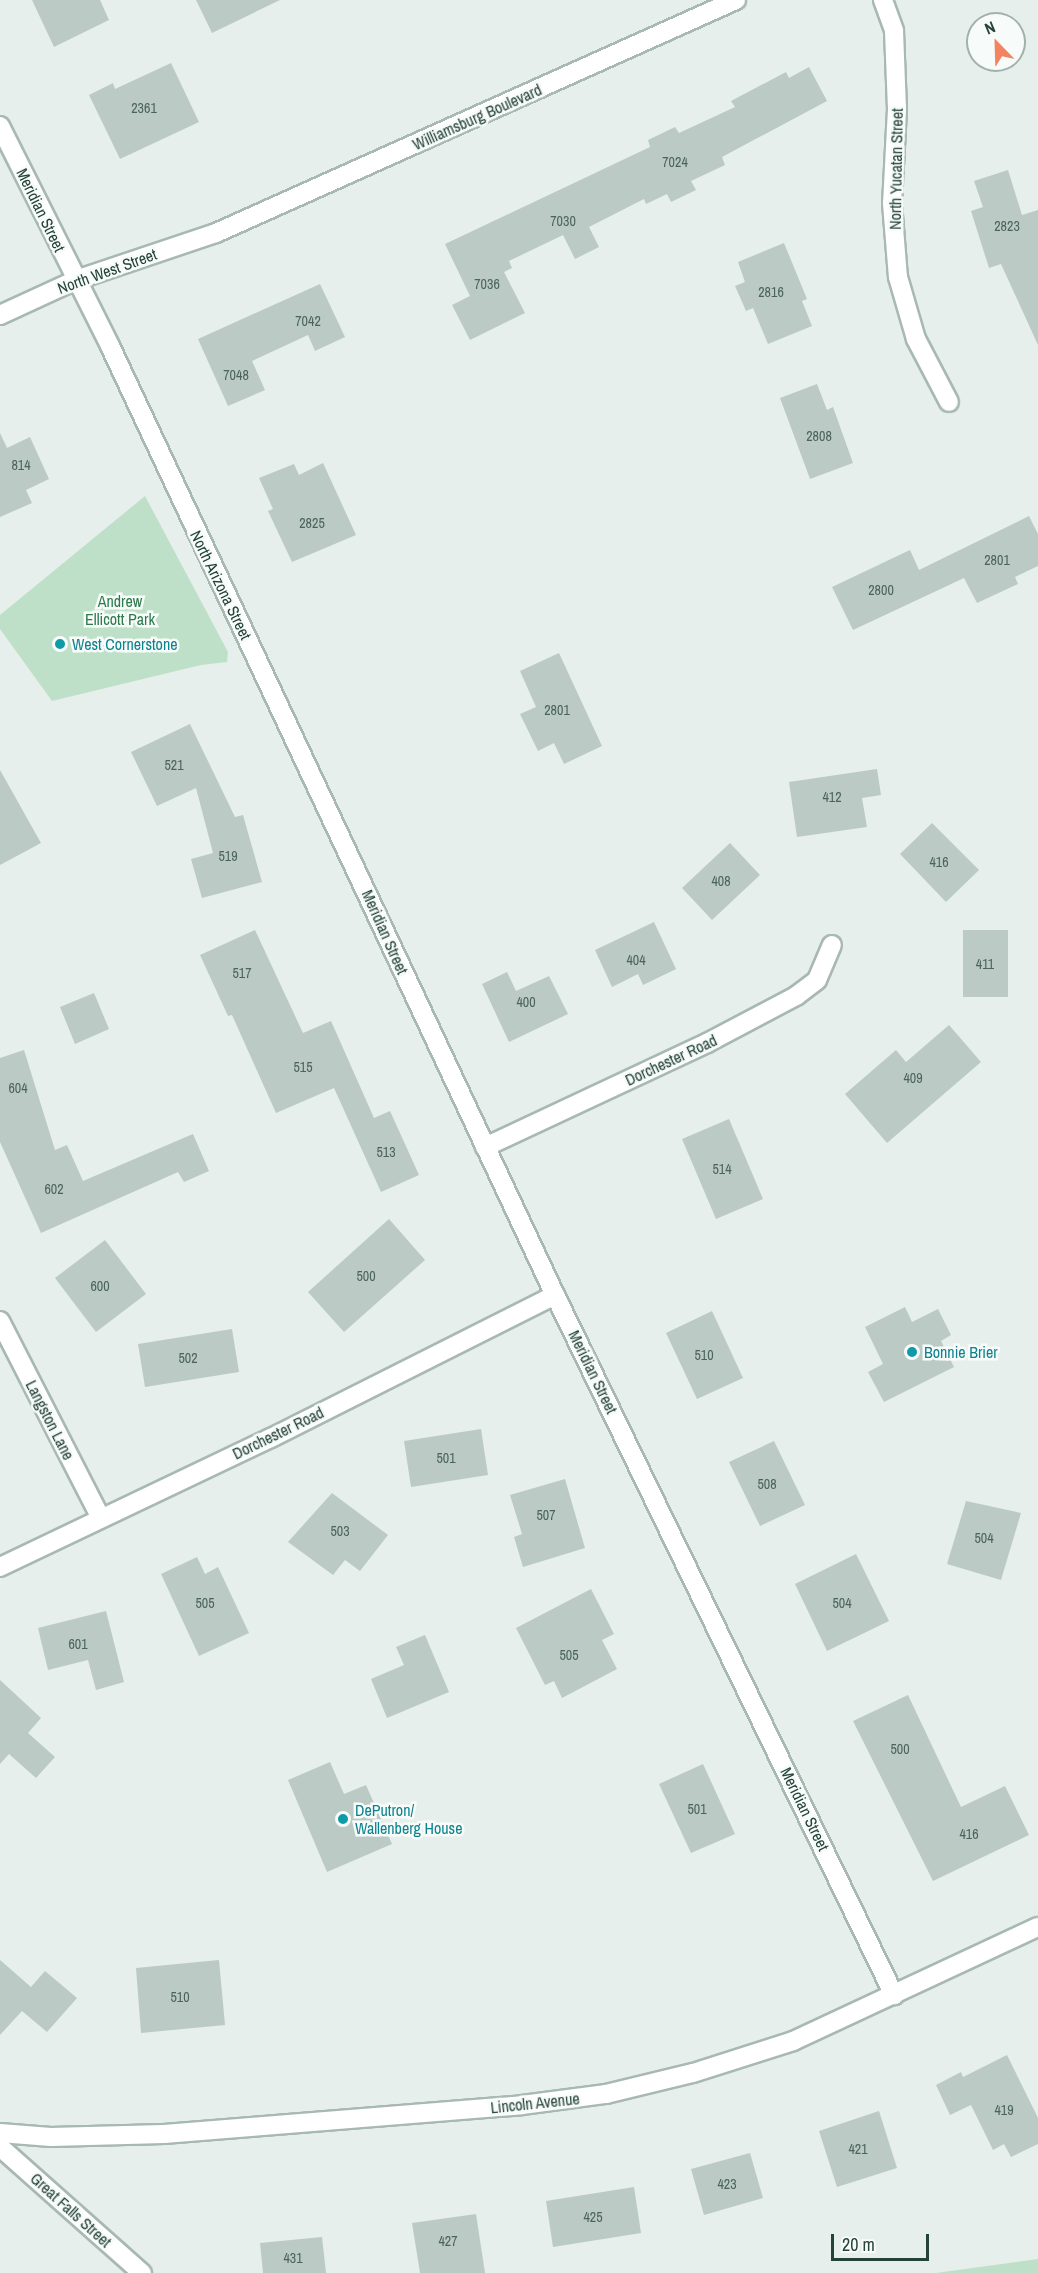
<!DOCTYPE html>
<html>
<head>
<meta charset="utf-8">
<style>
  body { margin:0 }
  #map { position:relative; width:1038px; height:2273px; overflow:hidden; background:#e6efeb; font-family:"Archivo Narrow",sans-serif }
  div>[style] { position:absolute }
  .green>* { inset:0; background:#bfe0c8 }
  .building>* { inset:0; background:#bbcac4 }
  .roads { filter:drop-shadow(2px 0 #a8b8b2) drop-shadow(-2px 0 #a8b8b2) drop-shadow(0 2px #a8b8b2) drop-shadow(0 -2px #a8b8b2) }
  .minor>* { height:18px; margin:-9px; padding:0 9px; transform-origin:9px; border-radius:9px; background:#fff }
  .tertiary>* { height:18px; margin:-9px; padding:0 9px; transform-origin:9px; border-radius:9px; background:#fff }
  .secondary>* { height:18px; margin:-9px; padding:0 9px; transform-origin:9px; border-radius:9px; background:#fff }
  .dots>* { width:16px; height:16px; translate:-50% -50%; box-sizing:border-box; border:3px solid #f7fbf9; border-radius:50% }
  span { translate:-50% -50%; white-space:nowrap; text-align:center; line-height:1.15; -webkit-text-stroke:5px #f7fbf9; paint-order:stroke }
  .number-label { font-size:14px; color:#4a645c }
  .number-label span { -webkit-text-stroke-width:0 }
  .street-label { font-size:16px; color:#24423a }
  .park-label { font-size:16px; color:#2d7a4b }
  .culture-label { font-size:16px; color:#0d838f }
  .left { translate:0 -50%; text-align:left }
  .north { position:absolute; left:966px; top:12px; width:60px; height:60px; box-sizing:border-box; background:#f7fbf9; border:2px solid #a3b1ad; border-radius:50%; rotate:337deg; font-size:16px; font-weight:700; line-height:24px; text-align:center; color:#24423a }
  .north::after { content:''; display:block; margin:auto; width:21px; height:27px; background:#f4845f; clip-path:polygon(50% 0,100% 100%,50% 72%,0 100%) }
  .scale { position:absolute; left:831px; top:2234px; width:98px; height:27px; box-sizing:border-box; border:3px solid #24423a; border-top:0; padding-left:8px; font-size:18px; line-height:21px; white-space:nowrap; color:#24423a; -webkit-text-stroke:4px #f7fbf9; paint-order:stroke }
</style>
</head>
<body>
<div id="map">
  <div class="green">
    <div style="clip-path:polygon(145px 496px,228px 652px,227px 662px,201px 665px,52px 701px,0 629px,0 615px)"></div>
    <div style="clip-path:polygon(1038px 2259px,1038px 2273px,936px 2273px)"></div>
  </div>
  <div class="building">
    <div style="clip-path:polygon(32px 0,100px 0,109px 20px,54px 47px)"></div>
    <div style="clip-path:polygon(196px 0,280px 0,212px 33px)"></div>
    <div style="clip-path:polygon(171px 63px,199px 122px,120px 159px,89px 95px,113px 83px,115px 89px)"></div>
    <div style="clip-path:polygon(809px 67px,827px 101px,722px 157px,725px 165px,691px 181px,696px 190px,671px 202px,667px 194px,646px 204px,644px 199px,589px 227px,599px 247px,575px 259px,563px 235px,509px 261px,512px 268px,504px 272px,525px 313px,470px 340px,452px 305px,470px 296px,445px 244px,650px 147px,648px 140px,675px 127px,679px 133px,735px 107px,731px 101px,786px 72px,789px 78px)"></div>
    <div style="clip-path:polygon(1008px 170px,1022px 215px,1038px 210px,1038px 345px,1001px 264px,989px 268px,971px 211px,983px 207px,974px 181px)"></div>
    <div style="clip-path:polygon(784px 243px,807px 299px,802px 301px,812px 326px,768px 344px,753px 308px,746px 311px,735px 286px,745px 282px,738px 262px)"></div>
    <div style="clip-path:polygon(320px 284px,345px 337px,315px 351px,308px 335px,252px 361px,265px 390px,228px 406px,198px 339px)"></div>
    <div style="clip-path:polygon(817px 384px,827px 410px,833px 407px,853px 463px,810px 479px,780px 398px)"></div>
    <div style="clip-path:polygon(0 433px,7px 448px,30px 437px,49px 479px,26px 490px,32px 503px,0 517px)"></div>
    <div style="clip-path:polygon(323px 463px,356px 535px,292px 562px,268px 511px,273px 509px,259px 478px,294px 464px,299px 475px)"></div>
    <div style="clip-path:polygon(1029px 516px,1038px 534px,1038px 566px,1015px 577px,1018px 584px,977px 603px,964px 578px,853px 630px,832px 587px,910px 550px,919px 570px)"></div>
    <div style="clip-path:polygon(559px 653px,602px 746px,564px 764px,554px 743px,538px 751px,520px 714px,536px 707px,520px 671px)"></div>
    <div style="clip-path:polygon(190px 724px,235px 817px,243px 815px,262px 882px,202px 898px,191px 859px,213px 853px,196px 788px,157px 806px,131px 752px)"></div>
    <div style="clip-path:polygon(877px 769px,881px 795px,862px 798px,867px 827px,797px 837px,789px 782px)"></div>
    <div style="clip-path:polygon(0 770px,41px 843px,0 865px)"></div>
    <div style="clip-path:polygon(932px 823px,979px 870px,946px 902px,900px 854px)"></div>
    <div style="clip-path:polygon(730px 843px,760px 875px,712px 920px,682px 888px)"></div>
    <div style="clip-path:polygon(654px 922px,676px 969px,643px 985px,638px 974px,612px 987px,595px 950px)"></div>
    <div style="clip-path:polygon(255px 930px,303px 1033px,331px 1021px,374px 1118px,390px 1111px,419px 1175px,381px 1192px,334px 1088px,276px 1113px,232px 1015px,228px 1016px,200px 955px)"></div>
    <div style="clip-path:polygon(963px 930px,1008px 930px,1008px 997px,963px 997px)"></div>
    <div style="clip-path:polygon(507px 972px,516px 991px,549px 976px,568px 1014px,509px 1042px,482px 984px)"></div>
    <div style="clip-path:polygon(94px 993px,109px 1029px,75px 1044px,60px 1007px)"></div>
    <div style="clip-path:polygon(949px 1025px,981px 1062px,887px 1143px,845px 1094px,896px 1050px,906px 1062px)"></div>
    <div style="clip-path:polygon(24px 1050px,55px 1150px,67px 1145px,83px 1181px,193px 1134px,209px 1171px,184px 1182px,178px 1172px,41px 1233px,0 1142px,0 1058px)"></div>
    <div style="clip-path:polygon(729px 1119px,763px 1199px,716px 1219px,682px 1139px)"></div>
    <div style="clip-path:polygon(389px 1219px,425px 1260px,344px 1332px,308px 1292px)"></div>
    <div style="clip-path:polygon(105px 1240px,146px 1294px,96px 1332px,55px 1278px)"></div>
    <div style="clip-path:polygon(905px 1307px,912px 1322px,938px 1309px,951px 1335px,941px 1341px,954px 1367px,884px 1402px,868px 1372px,883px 1364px,865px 1327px)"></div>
    <div style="clip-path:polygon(712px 1311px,743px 1378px,697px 1399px,666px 1333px)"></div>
    <div style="clip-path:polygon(232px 1329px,239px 1372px,145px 1387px,138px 1344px)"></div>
    <div style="clip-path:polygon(481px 1429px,488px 1475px,411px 1487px,404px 1441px)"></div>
    <div style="clip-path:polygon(774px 1441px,805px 1505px,760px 1526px,729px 1462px)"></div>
    <div style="clip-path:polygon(565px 1479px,585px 1548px,523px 1567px,514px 1537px,522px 1534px,510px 1495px)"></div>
    <div style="clip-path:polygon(332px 1493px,388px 1535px,360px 1571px,345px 1560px,333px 1575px,288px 1542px)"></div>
    <div style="clip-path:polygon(966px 1501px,1021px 1513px,1001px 1580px,947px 1564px)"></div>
    <div style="clip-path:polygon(856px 1554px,889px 1621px,827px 1651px,795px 1584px)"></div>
    <div style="clip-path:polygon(197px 1557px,205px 1574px,218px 1567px,249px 1633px,199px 1656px,161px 1574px)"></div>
    <div style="clip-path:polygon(591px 1589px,614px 1634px,602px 1640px,617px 1669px,562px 1698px,554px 1681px,545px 1685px,516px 1628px)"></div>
    <div style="clip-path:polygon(106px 1611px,124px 1682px,96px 1690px,88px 1660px,48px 1670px,38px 1628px)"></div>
    <div style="clip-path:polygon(425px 1635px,449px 1692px,387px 1718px,371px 1679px,404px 1665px,396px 1647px)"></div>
    <div style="clip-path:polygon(0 1680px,41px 1718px,28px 1733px,55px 1757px,36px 1778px,9px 1754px,0 1764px)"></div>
    <div style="clip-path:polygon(908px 1695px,961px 1807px,1005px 1786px,1029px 1835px,933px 1881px,853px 1721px)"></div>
    <div style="clip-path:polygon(330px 1762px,344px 1794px,366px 1785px,392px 1844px,327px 1872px,288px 1780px)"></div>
    <div style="clip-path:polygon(703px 1764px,735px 1834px,691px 1853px,659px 1784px)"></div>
    <div style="clip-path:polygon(0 1960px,31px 1987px,45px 1971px,77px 1998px,47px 2032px,22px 2011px,0 2035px)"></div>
    <div style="clip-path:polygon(219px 1960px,225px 2025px,141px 2033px,136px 1968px)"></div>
    <div style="clip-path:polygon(1007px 2055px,1038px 2118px,1038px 2144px,1011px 2157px,1004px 2144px,993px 2150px,971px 2105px,950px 2115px,936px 2085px,961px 2072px,963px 2077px)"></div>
    <div style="clip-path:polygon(879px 2111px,897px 2168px,837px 2187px,819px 2131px)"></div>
    <div style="clip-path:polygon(750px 2153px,763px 2198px,704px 2215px,691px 2169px)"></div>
    <div style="clip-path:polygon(634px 2187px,641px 2233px,553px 2247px,546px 2201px)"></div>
    <div style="clip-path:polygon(476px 2214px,485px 2273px,420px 2273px,412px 2223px)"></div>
    <div style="clip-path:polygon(322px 2237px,326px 2273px,263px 2273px,260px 2243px)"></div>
  </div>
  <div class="roads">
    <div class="minor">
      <div style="left:883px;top:0;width:33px;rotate:70deg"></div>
      <div style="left:894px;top:31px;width:78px;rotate:87.8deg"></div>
      <div style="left:897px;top:109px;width:94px;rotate:93deg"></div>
      <div style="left:892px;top:203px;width:74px;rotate:85.4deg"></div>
      <div style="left:898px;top:277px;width:65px;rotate:73.8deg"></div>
      <div style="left:916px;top:339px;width:71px;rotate:62.4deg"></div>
      <div style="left:0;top:126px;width:246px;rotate:63.4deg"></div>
      <div style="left:110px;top:346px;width:1048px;rotate:64.88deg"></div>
      <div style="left:555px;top:1295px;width:778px;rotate:64.16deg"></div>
      <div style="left:485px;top:1147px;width:245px;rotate:-25.1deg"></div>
      <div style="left:707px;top:1043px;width:101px;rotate:-27.8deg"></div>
      <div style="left:796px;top:996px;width:26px;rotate:-37deg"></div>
      <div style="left:817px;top:980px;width:38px;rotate:-67deg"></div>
      <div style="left:0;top:1321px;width:221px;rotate:62.9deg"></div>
      <div style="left:0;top:1567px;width:300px;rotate:-25.5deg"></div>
      <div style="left:271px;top:1438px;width:318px;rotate:-26.7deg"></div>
    </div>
    <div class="tertiary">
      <div style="left:0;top:2133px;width:51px;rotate:4.5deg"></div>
      <div style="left:51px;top:2137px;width:113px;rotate:-1.5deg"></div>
      <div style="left:164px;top:2134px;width:359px;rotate:-4.6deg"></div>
      <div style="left:522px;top:2105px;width:85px;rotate:-7.5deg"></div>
      <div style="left:606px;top:2094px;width:89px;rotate:-13.6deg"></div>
      <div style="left:693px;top:2073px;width:105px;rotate:-17.7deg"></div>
      <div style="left:793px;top:2041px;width:270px;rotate:-25deg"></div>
    </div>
    <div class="secondary">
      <div style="left:0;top:315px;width:84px;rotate:-24.7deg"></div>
      <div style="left:76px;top:280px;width:148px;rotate:-18.6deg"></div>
      <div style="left:216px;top:233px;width:570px;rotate:-24.14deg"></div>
      <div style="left:0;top:2147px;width:190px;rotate:41.6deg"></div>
    </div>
  </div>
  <div class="dots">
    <div style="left:60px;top:644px;background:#0f9aa8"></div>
    <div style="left:912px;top:1352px;background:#0f9aa8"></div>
    <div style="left:343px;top:1819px;background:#0f9aa8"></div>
  </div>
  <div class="number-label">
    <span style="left:144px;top:108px">2361</span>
    <span style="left:675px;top:162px">7024</span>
    <span style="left:563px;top:221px">7030</span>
    <span style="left:1007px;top:226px">2823</span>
    <span style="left:487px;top:284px">7036</span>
    <span style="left:771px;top:292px">2816</span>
    <span style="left:308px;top:321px">7042</span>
    <span style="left:236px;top:375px">7048</span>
    <span style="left:819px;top:436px">2808</span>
    <span style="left:21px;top:465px">814</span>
    <span style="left:312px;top:523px">2825</span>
    <span style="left:997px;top:560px">2801</span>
    <span style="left:881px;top:590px">2800</span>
    <span style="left:557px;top:710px">2801</span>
    <span style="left:174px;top:765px">521</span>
    <span style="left:832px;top:797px">412</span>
    <span style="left:228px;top:856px">519</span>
    <span style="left:939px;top:862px">416</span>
    <span style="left:721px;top:881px">408</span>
    <span style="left:636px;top:960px">404</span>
    <span style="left:985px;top:964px">411</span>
    <span style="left:242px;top:973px">517</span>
    <span style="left:526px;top:1002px">400</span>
    <span style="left:303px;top:1067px">515</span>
    <span style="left:913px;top:1078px">409</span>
    <span style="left:18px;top:1088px">604</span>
    <span style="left:386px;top:1152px">513</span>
    <span style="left:722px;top:1169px">514</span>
    <span style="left:54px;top:1189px">602</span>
    <span style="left:366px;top:1276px">500</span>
    <span style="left:100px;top:1286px">600</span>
    <span style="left:704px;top:1355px">510</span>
    <span style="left:188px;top:1358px">502</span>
    <span style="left:446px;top:1458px">501</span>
    <span style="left:767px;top:1484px">508</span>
    <span style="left:546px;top:1515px">507</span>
    <span style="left:340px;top:1531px">503</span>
    <span style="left:984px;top:1538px">504</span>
    <span style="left:205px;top:1603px">505</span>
    <span style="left:842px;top:1603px">504</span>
    <span style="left:78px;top:1644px">601</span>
    <span style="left:569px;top:1655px">505</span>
    <span style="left:900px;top:1749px">500</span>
    <span style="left:697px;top:1809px">501</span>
    <span style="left:969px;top:1834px">416</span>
    <span style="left:180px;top:1997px">510</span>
    <span style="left:1004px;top:2110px">419</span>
    <span style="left:858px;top:2149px">421</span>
    <span style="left:727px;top:2184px">423</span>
    <span style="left:593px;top:2217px">425</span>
    <span style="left:448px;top:2241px">427</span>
    <span style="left:293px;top:2258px">431</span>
  </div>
  <div class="street-label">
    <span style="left:477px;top:117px;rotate:-24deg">Williamsburg Boulevard</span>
    <span style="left:896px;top:169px;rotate:-89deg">North Yucatan Street</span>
    <span style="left:41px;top:210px;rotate:64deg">Meridian Street</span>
    <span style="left:107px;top:271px;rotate:-20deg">North West Street</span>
    <span style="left:221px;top:585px;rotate:64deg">North Arizona Street</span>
    <span style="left:385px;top:932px;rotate:66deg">Meridian Street</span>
    <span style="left:671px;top:1060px;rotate:-25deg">Dorchester Road</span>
    <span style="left:593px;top:1372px;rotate:64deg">Meridian Street</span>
    <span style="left:50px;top:1420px;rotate:63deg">Langston Lane</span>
    <span style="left:278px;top:1433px;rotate:-26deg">Dorchester Road</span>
    <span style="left:805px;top:1809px;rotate:64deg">Meridian Street</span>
    <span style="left:535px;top:2103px;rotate:-6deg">Lincoln Avenue</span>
    <span style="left:71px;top:2210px;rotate:42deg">Great Falls Street</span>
  </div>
  <div class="park-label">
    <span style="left:120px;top:610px">Andrew<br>Ellicott Park</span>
  </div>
  <div class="culture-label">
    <span class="left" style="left:72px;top:644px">West Cornerstone</span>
    <span class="left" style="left:924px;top:1352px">Bonnie Brier</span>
    <span class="left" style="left:355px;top:1819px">DePutron/<br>Wallenberg House</span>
  </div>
  <div class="north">N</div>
  <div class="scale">20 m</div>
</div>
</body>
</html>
